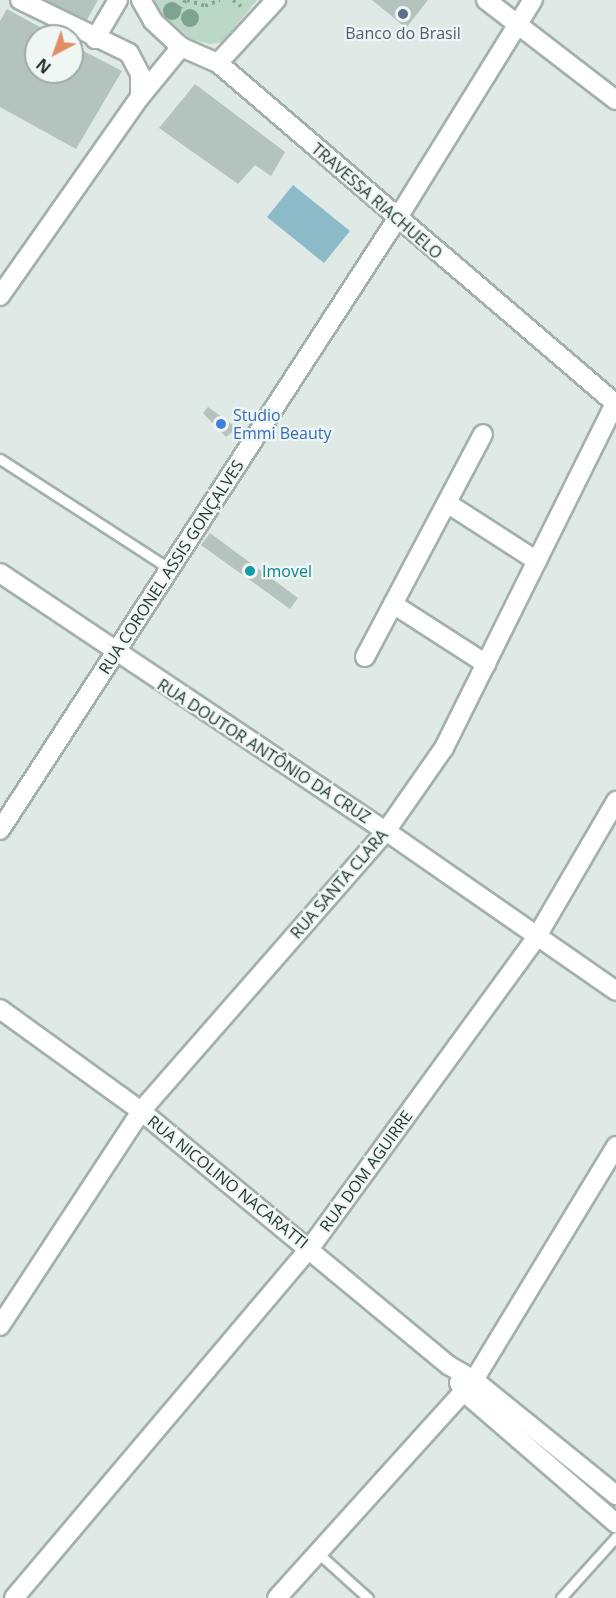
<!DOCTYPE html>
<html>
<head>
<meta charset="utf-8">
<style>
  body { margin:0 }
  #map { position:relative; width:616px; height:1598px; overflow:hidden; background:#dfe9e5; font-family:"Open Sans",sans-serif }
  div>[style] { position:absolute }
  .green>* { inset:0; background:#bad8c5 }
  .water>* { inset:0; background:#8dbac8 }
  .building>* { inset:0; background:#b5c3be }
  .path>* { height:4px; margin-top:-2px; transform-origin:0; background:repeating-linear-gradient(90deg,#83a9a0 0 3px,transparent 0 7.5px) }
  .roads { filter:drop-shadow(2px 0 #a3b0ac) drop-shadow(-2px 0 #a3b0ac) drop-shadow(0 2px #a3b0ac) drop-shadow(0 -2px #a3b0ac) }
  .lane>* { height:9px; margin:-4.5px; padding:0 4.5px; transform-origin:4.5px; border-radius:4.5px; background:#fff }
  .street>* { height:18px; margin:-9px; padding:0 9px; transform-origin:9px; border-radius:9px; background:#fff }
  .secondary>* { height:18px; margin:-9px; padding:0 9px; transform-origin:9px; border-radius:9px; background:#fff }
  .trees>* { width:18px; height:18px; margin:-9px; border-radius:50%; background:#7fa391 }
  .dots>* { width:16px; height:16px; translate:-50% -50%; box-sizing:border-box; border:3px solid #eff6f3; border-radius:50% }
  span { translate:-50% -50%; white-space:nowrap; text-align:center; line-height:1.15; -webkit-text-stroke:4.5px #eff6f3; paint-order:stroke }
  .service-label { font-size:16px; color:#4e5e75 }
  .street-label { font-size:16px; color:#223733 }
  .shop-label { font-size:16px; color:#366cbe }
  .left { translate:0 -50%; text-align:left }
  .culture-label { font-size:16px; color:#0d838f }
  .north { position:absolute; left:24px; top:24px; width:60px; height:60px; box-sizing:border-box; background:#eff6f3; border:2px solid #9daaa6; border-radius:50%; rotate:221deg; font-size:16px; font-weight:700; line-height:24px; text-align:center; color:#223733 }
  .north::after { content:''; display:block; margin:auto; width:21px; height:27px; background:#e28e64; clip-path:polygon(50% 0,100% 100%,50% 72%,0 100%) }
</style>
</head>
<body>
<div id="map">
  <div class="green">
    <div style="clip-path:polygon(153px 0,257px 0,222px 42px,210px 44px,191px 39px,160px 12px)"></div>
  </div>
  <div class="water">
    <div style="clip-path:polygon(293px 185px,350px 231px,324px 263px,267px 217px)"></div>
  </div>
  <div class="building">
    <div style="clip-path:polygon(44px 0,98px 0,84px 25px)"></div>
    <div style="clip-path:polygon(372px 0,428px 0,406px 28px)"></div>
    <div style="clip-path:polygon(7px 9px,56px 36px,36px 36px,36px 72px,72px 72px,72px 45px,122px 71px,76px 149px,0 107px,0 21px)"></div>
    <div style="clip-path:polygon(195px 84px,285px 152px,271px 176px,255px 165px,238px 184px,159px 128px)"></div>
    <div style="clip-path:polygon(208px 407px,237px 428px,226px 437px,203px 413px)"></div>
    <div style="clip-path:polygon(210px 533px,298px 598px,290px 609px,201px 545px)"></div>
  </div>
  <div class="path">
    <div style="left:187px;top:0;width:19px;rotate:18deg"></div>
    <div style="left:205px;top:6px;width:16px;rotate:-22deg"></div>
    <div style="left:233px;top:0;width:11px;rotate:38deg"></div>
    <div style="left:175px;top:15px;width:19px;rotate:-54deg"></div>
  </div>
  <div class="roads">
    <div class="lane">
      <div style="left:0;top:459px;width:202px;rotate:32.9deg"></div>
      <div style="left:318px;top:1553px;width:67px;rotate:42deg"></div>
      <div style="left:561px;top:1598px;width:82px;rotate:-48deg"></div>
    </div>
    <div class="street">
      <div style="left:486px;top:0;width:164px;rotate:37.6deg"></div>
      <div style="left:447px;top:503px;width:107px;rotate:32.8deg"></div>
      <div style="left:0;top:573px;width:464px;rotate:33.8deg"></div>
      <div style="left:386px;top:831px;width:280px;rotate:34.8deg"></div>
      <div style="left:393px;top:604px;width:111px;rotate:32.8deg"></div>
      <div style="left:365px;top:657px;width:252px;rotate:-62.1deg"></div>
      <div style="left:0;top:830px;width:729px;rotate:-56.99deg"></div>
      <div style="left:397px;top:219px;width:258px;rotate:-58.2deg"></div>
      <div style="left:0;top:1326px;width:257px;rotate:-56.7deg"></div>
      <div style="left:141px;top:1111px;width:372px;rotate:-48.8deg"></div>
      <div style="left:386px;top:831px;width:101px;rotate:-55.1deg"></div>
      <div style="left:444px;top:748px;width:387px;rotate:-63.6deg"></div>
      <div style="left:14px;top:1598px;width:458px;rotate:-49.8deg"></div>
      <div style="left:310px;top:1248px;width:384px;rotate:-53.9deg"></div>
      <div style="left:536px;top:938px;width:159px;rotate:-59.7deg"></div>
    </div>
    <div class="secondary">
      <div style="left:20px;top:0;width:121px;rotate:25.9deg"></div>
      <div style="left:129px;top:53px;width:24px;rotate:62deg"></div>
      <div style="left:140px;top:74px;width:23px;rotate:90deg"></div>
      <div style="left:141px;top:0;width:24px;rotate:60deg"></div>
      <div style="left:153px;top:21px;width:38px;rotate:43deg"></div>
      <div style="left:181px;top:47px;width:40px;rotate:23.4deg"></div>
      <div style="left:218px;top:63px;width:524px;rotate:40.59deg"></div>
      <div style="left:95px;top:39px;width:45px;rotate:-59.5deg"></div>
      <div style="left:218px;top:63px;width:86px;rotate:-47.4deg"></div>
      <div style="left:0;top:296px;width:243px;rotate:-54.9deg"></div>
      <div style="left:140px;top:97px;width:65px;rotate:-50.6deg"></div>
      <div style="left:0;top:1009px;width:174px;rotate:35.9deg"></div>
      <div style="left:141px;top:1111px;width:398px;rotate:39.6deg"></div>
      <div style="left:448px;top:1365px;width:30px;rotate:30deg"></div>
      <div style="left:474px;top:1380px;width:183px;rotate:39deg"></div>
      <div style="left:459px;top:1383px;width:10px;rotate:61deg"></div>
      <div style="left:464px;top:1392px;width:201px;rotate:40.8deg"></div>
      <div style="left:277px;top:1598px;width:294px;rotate:-47.9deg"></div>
      <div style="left:474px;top:1380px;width:274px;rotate:-58.7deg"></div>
    </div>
  </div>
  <div class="trees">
    <div style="left:172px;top:11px"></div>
    <div style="left:190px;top:18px"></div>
  </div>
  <div class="dots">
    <div style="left:403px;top:14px;background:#5c6f8a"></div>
    <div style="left:221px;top:424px;background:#3f7fe0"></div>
    <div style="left:250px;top:571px;background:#0f9aa8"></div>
  </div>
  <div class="service-label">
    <span style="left:403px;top:33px">Banco do Brasil</span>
  </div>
  <div class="street-label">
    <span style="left:377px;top:201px;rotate:41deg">TRAVESSA RIACHUELO</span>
    <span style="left:171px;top:567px;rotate:-57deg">RUA CORONEL ASSIS GONÇALVES</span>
    <span style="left:264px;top:751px;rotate:33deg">RUA DOUTOR ANTÔNIO DA CRUZ</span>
    <span style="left:339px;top:884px;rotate:-49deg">RUA SANTA CLARA</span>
    <span style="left:366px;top:1171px;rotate:-54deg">RUA DOM AGUIRRE</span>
    <span style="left:228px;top:1182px;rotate:39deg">RUA NICOLINO NACARATTI</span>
  </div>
  <div class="shop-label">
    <span class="left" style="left:233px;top:424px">Studio<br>Emmi Beauty</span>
  </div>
  <div class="culture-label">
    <span class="left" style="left:262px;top:571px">Imovel</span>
  </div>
  <div class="north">N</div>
</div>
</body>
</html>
